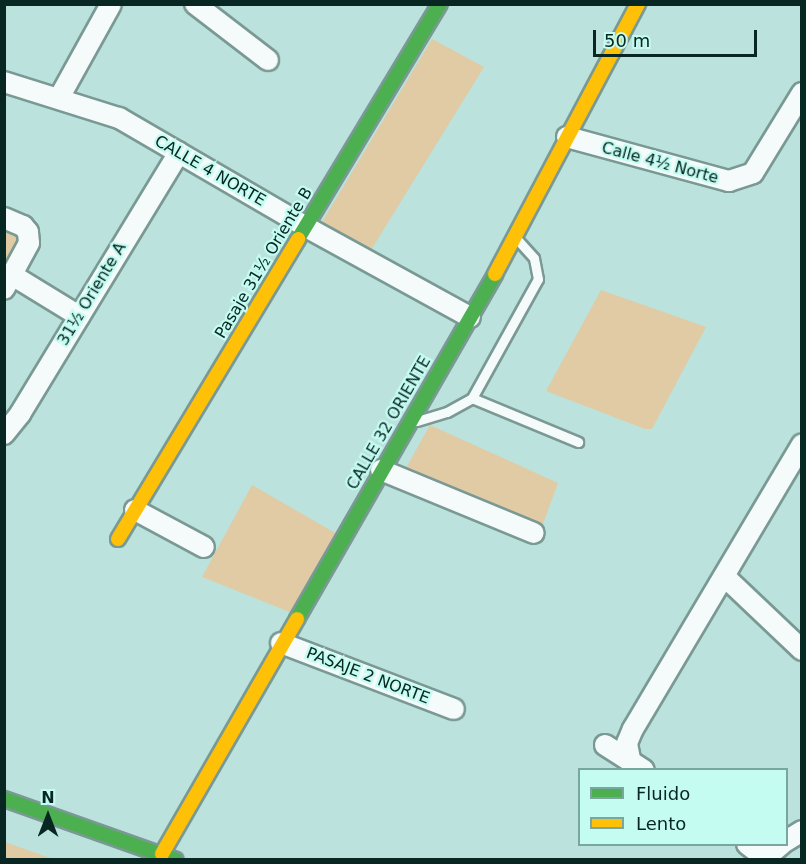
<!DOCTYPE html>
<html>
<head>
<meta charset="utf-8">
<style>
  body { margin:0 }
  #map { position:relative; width:806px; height:864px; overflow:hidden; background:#bbe2dc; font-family:"DejaVu Sans",sans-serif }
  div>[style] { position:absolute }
  .green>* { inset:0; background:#e0cba4 }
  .roads { filter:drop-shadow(2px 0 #7a9994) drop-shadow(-2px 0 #7a9994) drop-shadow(0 2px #7a9994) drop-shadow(0 -2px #7a9994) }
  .lane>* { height:9px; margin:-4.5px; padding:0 4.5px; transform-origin:4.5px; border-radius:4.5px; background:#f5fbfa }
  .street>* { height:20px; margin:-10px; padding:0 10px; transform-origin:10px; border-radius:10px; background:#f5fbfa }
  .fast>* { height:14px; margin:-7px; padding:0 7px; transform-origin:7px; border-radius:7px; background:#4caf50 }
  .slow>* { height:14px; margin:-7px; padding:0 7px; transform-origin:7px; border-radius:7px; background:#ffc107 }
  span { translate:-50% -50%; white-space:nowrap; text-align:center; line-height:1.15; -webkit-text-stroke:4.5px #c4fcf2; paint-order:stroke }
  .street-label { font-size:16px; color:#082622 }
  .frame { position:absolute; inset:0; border:6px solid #082622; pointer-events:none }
  .legend { position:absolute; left:578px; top:768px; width:210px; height:78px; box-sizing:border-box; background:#c4fcf2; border:2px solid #79a69f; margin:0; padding:8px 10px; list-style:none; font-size:18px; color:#082622 }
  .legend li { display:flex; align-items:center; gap:12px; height:30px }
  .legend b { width:30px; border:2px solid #79a69f }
  .north { position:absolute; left:18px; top:786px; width:60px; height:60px; -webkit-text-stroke:4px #c4fcf2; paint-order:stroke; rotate:0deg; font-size:16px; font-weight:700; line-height:24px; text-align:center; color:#082622 }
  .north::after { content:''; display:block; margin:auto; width:21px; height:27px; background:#082622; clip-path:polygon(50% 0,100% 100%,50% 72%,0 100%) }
  .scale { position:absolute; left:593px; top:30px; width:164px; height:27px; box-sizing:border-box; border:3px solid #082622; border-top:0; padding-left:8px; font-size:18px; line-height:21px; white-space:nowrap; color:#082622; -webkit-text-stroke:4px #c4fcf2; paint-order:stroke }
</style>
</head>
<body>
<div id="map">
  <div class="green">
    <div style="clip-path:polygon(432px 39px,484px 67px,371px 250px,322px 222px)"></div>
    <div style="clip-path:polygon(5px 224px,26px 232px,5px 267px)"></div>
    <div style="clip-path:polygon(601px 290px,706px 327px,652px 429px,645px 429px,546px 391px)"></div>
    <div style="clip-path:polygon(430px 425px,558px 483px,541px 529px,401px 477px)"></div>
    <div style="clip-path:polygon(252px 485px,351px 542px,307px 619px,202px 577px)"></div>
    <div style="clip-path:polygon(4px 842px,5px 842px,53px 859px,5px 859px)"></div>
  </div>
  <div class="roads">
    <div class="lane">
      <div style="left:472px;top:398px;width:115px;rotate:22.5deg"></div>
      <div style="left:417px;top:421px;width:31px;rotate:-17deg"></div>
      <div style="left:447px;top:412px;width:29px;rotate:-29deg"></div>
      <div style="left:472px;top:398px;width:136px;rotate:-61deg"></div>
      <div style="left:538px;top:279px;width:21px;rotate:-101deg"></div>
      <div style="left:534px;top:258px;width:25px;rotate:-132deg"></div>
    </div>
    <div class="street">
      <div style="left:195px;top:4px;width:92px;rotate:37.5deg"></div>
      <div style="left:4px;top:82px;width:121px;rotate:17.4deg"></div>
      <div style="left:119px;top:118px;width:216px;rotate:30.2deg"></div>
      <div style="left:306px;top:227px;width:187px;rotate:28.8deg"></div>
      <div style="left:59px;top:98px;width:107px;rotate:-61deg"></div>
      <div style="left:567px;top:137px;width:168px;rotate:15.2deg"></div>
      <div style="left:729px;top:181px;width:25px;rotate:-18deg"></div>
      <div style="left:753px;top:173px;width:94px;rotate:-58.5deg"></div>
      <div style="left:4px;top:218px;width:21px;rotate:23deg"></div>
      <div style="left:23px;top:226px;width:8px;rotate:50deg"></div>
      <div style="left:28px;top:232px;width:11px;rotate:85deg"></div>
      <div style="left:29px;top:243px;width:52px;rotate:118.5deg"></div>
      <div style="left:12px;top:275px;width:79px;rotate:31.5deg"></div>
      <div style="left:4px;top:434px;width:26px;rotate:-51deg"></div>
      <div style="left:20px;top:414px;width:306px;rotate:-58.7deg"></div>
      <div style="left:381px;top:470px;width:165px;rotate:22.4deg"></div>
      <div style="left:135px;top:510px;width:78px;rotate:28.2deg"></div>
      <div style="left:725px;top:577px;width:106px;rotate:43.5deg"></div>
      <div style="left:281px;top:643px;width:185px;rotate:20.9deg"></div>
      <div style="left:605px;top:745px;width:46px;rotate:32.7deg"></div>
      <div style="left:630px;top:759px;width:16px;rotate:-101deg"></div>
      <div style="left:627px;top:743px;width:15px;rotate:-67deg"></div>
      <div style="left:633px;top:729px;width:331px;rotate:-59.3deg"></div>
      <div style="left:786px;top:841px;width:19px;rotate:-32deg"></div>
      <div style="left:747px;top:844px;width:23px;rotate:38deg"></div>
      <div style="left:763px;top:860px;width:25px;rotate:-40deg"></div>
    </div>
    <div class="fast">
      <div style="left:298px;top:239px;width:275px;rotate:-58.9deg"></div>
      <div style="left:297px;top:619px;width:398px;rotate:-60.1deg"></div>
      <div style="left:4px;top:799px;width:182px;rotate:19.5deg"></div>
    </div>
    <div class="slow">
      <div style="left:495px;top:274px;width:306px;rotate:-62.1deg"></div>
      <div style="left:118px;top:539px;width:350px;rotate:-59deg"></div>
      <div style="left:162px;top:854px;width:271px;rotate:-60.1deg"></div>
    </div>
  </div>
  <div class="street-label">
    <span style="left:660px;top:163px;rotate:15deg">Calle 4½ Norte</span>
    <span style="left:210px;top:171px;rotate:30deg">CALLE 4 NORTE</span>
    <span style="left:264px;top:263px;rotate:-59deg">Pasaje 31½ Oriente B</span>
    <span style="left:92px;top:294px;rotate:-59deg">31½ Oriente A</span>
    <span style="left:389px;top:423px;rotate:-60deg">CALLE 32 ORIENTE</span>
    <span style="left:368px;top:676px;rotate:21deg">PASAJE 2 NORTE</span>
  </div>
  <div class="frame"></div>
  <ul class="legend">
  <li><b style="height:8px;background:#4caf50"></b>Fluido</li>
  <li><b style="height:8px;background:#ffc107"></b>Lento</li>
  </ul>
  <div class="north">N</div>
  <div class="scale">50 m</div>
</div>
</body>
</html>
